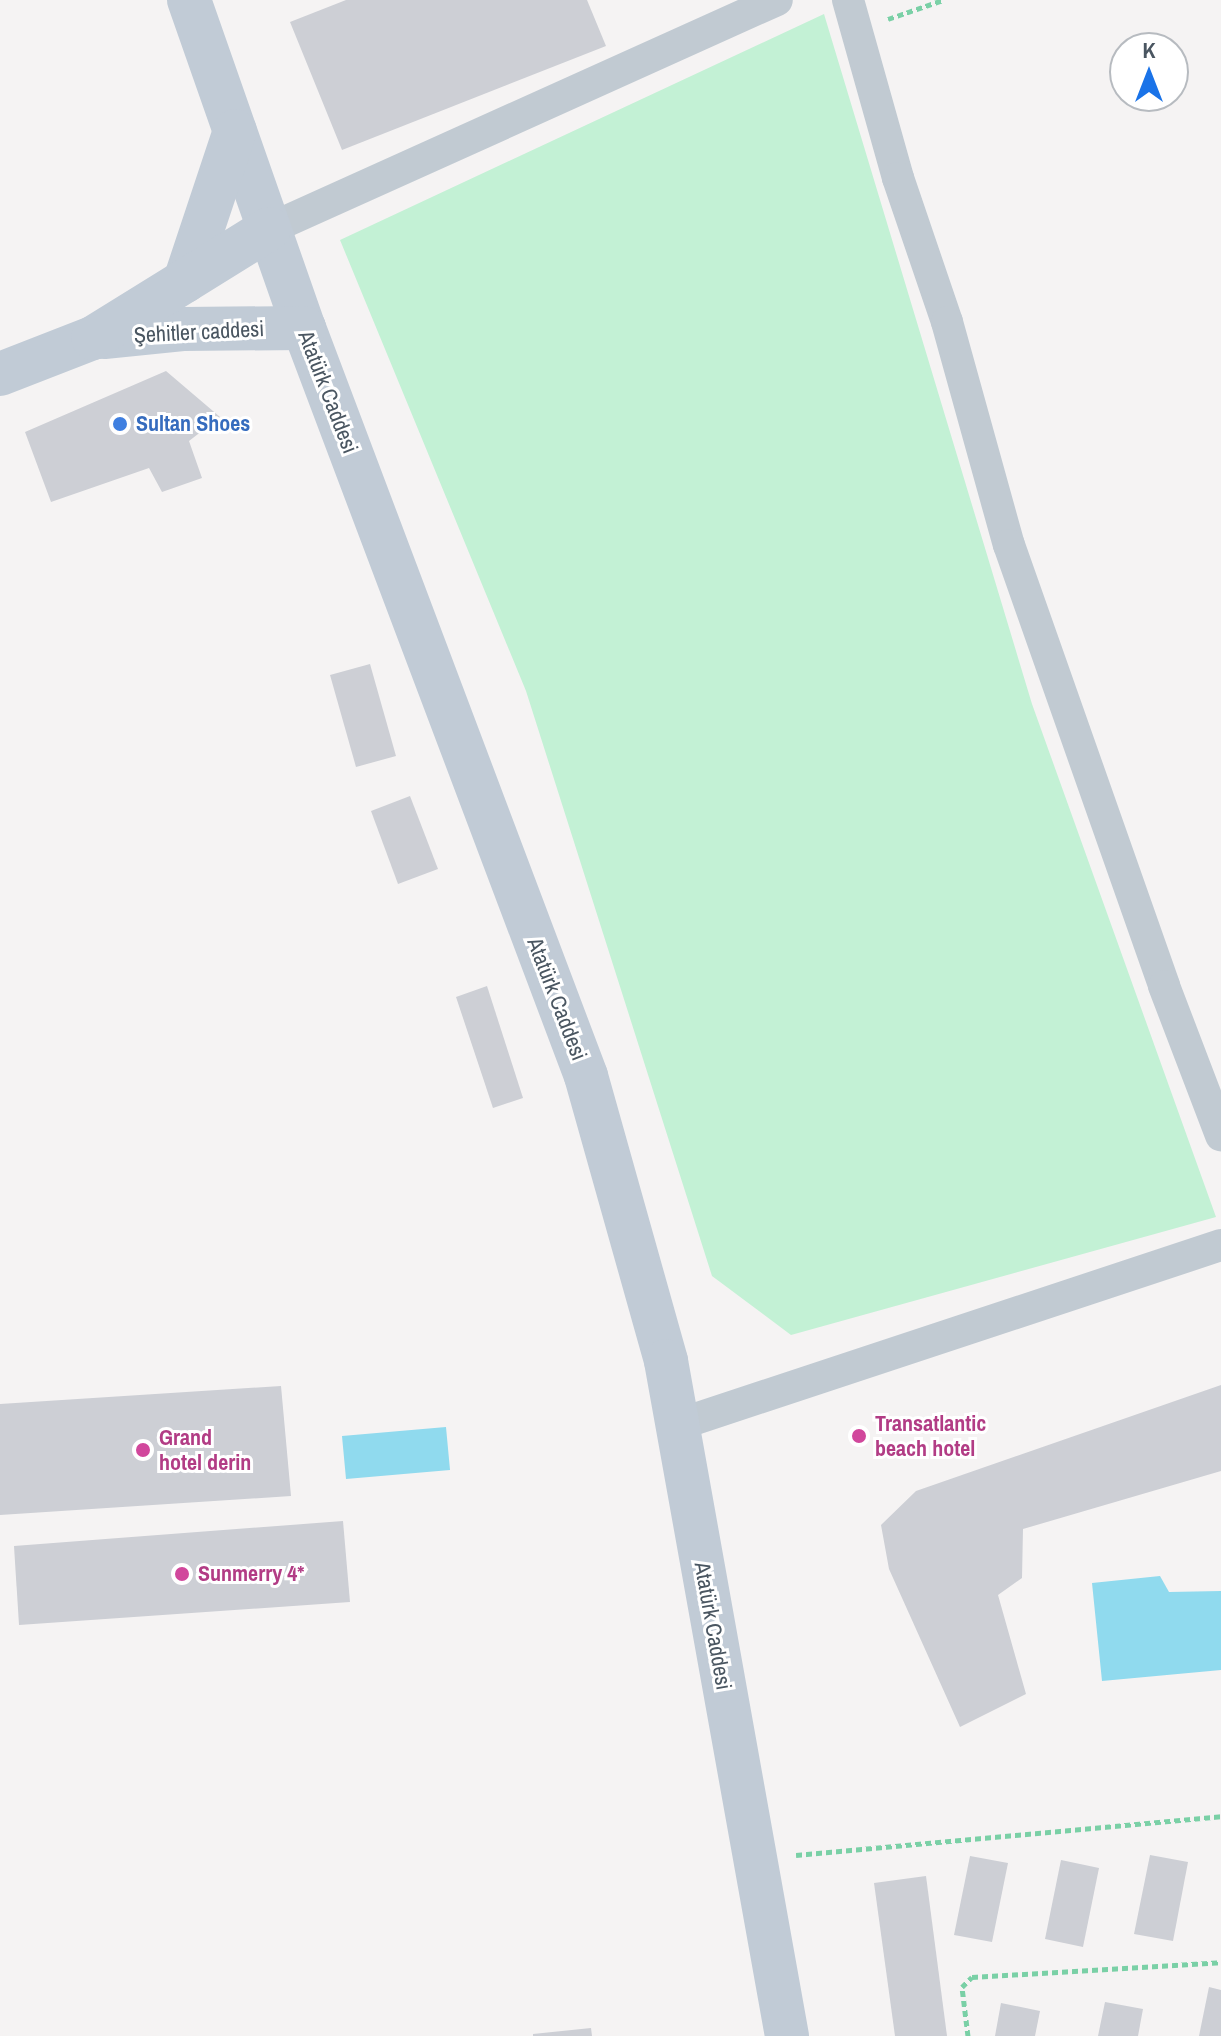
<!DOCTYPE html>
<html>
<head>
<meta charset="utf-8">
<style>
  body { margin:0 }
  #map { position:relative; width:1221px; height:2036px; overflow:hidden; background:#f5f3f3; font-family:"Archivo Narrow",sans-serif }
  div>[style] { position:absolute }
  .green>* { inset:0; background:#c3f1d5 }
  .water>* { inset:0; background:#90daee }
  .building>* { inset:0; background:#cdcfd5 }
  .path>* { height:5px; margin-top:-2.5px; transform-origin:0; background:repeating-linear-gradient(90deg,#7ad0a6 0 6px,transparent 0 10px) }
  .street>* { height:32px; margin:-16px; padding:0 16px; transform-origin:16px; border-radius:16px; background:#c1cad2 }
  .secondary>* { height:44px; margin:-22px; padding:0 22px; transform-origin:22px; border-radius:22px; background:#c1cbd6 }
  .dots>* { width:22px; height:22px; translate:-50% -50%; box-sizing:border-box; border:4px solid #fff; border-radius:50% }
  span { translate:-50% -50%; white-space:nowrap; text-align:center; line-height:1.15; -webkit-text-stroke:6px #fff; paint-order:stroke }
  .street-label { font-size:22px; color:#4a5661 }
  .shop-label { font-size:22px; color:#366cbe; font-weight:700 }
  .left { translate:0 -50%; text-align:left }
  .hotel-label { font-size:22px; color:#b23c85; font-weight:700 }
  .north { position:absolute; left:1109px; top:32px; width:80px; height:80px; box-sizing:border-box; background:#fff; border:2px solid #b7bbc0; border-radius:50%; rotate:0deg; font-size:22px; font-weight:700; line-height:32px; text-align:center; color:#4a5661 }
  .north::after { content:''; display:block; margin:auto; width:28px; height:36px; background:#1a73e8; clip-path:polygon(50% 0,100% 100%,50% 72%,0 100%) }
</style>
</head>
<body>
<div id="map">
  <div class="green">
    <div style="clip-path:polygon(824px 14px,1032px 704px,1216px 1217px,791px 1335px,712px 1276px,526px 691px,340px 240px)"></div>
  </div>
  <div class="water">
    <div style="clip-path:polygon(446px 1427px,450px 1470px,346px 1479px,342px 1436px)"></div>
    <div style="clip-path:polygon(1160px 1576px,1169px 1592px,1221px 1591px,1221px 1670px,1102px 1681px,1092px 1583px)"></div>
  </div>
  <div class="building">
    <div style="clip-path:polygon(346px 0,587px 0,606px 46px,342px 150px,290px 22px)"></div>
    <div style="clip-path:polygon(166px 371px,220px 417px,189px 441px,202px 478px,162px 492px,149px 468px,51px 502px,25px 432px)"></div>
    <div style="clip-path:polygon(370px 664px,396px 756px,356px 767px,330px 675px)"></div>
    <div style="clip-path:polygon(410px 796px,438px 869px,398px 884px,371px 811px)"></div>
    <div style="clip-path:polygon(487px 986px,523px 1098px,493px 1108px,456px 997px)"></div>
    <div style="clip-path:polygon(1221px 1385px,1221px 1471px,1023px 1529px,1022px 1578px,998px 1595px,1026px 1694px,960px 1727px,889px 1569px,881px 1525px,916px 1491px)"></div>
    <div style="clip-path:polygon(281px 1386px,291px 1496px,0 1515px,0 1404px)"></div>
    <div style="clip-path:polygon(343px 1521px,350px 1602px,19px 1625px,14px 1546px)"></div>
    <div style="clip-path:polygon(1150px 1855px,1188px 1862px,1173px 1941px,1134px 1934px)"></div>
    <div style="clip-path:polygon(970px 1856px,1008px 1863px,992px 1942px,954px 1935px)"></div>
    <div style="clip-path:polygon(1061px 1860px,1099px 1868px,1083px 1947px,1045px 1939px)"></div>
    <div style="clip-path:polygon(926px 1876px,947px 2036px,895px 2036px,874px 1883px)"></div>
    <div style="clip-path:polygon(1209px 1987px,1221px 1990px,1221px 2036px,1199px 2036px)"></div>
    <div style="clip-path:polygon(1105px 2002px,1143px 2009px,1138px 2036px,1098px 2036px)"></div>
    <div style="clip-path:polygon(1001px 2003px,1040px 2011px,1035px 2036px,995px 2036px)"></div>
    <div style="clip-path:polygon(591px 2028px,592px 2036px,533px 2036px,533px 2034px)"></div>
  </div>
  <div class="path">
    <div style="left:888px;top:19px;width:58px;rotate:-19.1deg"></div>
    <div style="left:796px;top:1855px;width:427px;rotate:-5.2deg"></div>
    <div style="left:968px;top:2036px;width:49px;rotate:-97deg"></div>
    <div style="left:962px;top:1987px;width:14px;rotate:-45deg"></div>
    <div style="left:972px;top:1977px;width:249px;rotate:-3.4deg"></div>
  </div>
  <div class="street">
    <div style="left:848px;top:0;width:185px;rotate:74.3deg"></div>
    <div style="left:898px;top:178px;width:152px;rotate:71.2deg"></div>
    <div style="left:947px;top:322px;width:231px;rotate:74.5deg"></div>
    <div style="left:1009px;top:545px;width:467px;rotate:70.6deg"></div>
    <div style="left:1164px;top:986px;width:160px;rotate:69.1deg"></div>
    <div style="left:269px;top:229px;width:557px;rotate:-24.27deg"></div>
    <div style="left:677px;top:1425px;width:573px;rotate:-18.31deg"></div>
  </div>
  <div class="secondary">
    <div style="left:189px;top:0;width:348px;rotate:70.7deg"></div>
    <div style="left:304px;top:328px;width:799px;rotate:69.34deg"></div>
    <div style="left:586px;top:1076px;width:296px;rotate:74.3deg"></div>
    <div style="left:666px;top:1361px;width:686px;rotate:79.84deg"></div>
    <div style="left:185px;top:281px;width:158px;rotate:-71.6deg"></div>
    <div style="left:104px;top:337px;width:79px;rotate:-5.8deg"></div>
    <div style="left:183px;top:329px;width:121px;rotate:-0.5deg"></div>
    <div style="left:0;top:374px;width:100px;rotate:-21.2deg"></div>
    <div style="left:93px;top:338px;width:207px;rotate:-31.8deg"></div>
  </div>
  <div class="dots">
    <div style="left:120px;top:424px;background:#3f7fe0"></div>
    <div style="left:859px;top:1436px;background:#d1479c"></div>
    <div style="left:143px;top:1450px;background:#d1479c"></div>
    <div style="left:182px;top:1574px;background:#d1479c"></div>
  </div>
  <div class="street-label">
    <span style="left:199px;top:332px;rotate:-3deg">Şehitler caddesi</span>
    <span style="left:328px;top:392px;rotate:69deg">Atatürk Caddesi</span>
    <span style="left:557px;top:999px;rotate:69deg">Atatürk Caddesi</span>
    <span style="left:713px;top:1626px;rotate:80deg">Atatürk Caddesi</span>
  </div>
  <div class="shop-label">
    <span class="left" style="left:136px;top:424px">Sultan Shoes</span>
  </div>
  <div class="hotel-label">
    <span class="left" style="left:875px;top:1436px">Transatlantic<br>beach hotel</span>
    <span class="left" style="left:159px;top:1450px">Grand<br>hotel derin</span>
    <span class="left" style="left:198px;top:1574px">Sunmerry 4*</span>
  </div>
  <div class="north">K</div>
</div>
</body>
</html>
